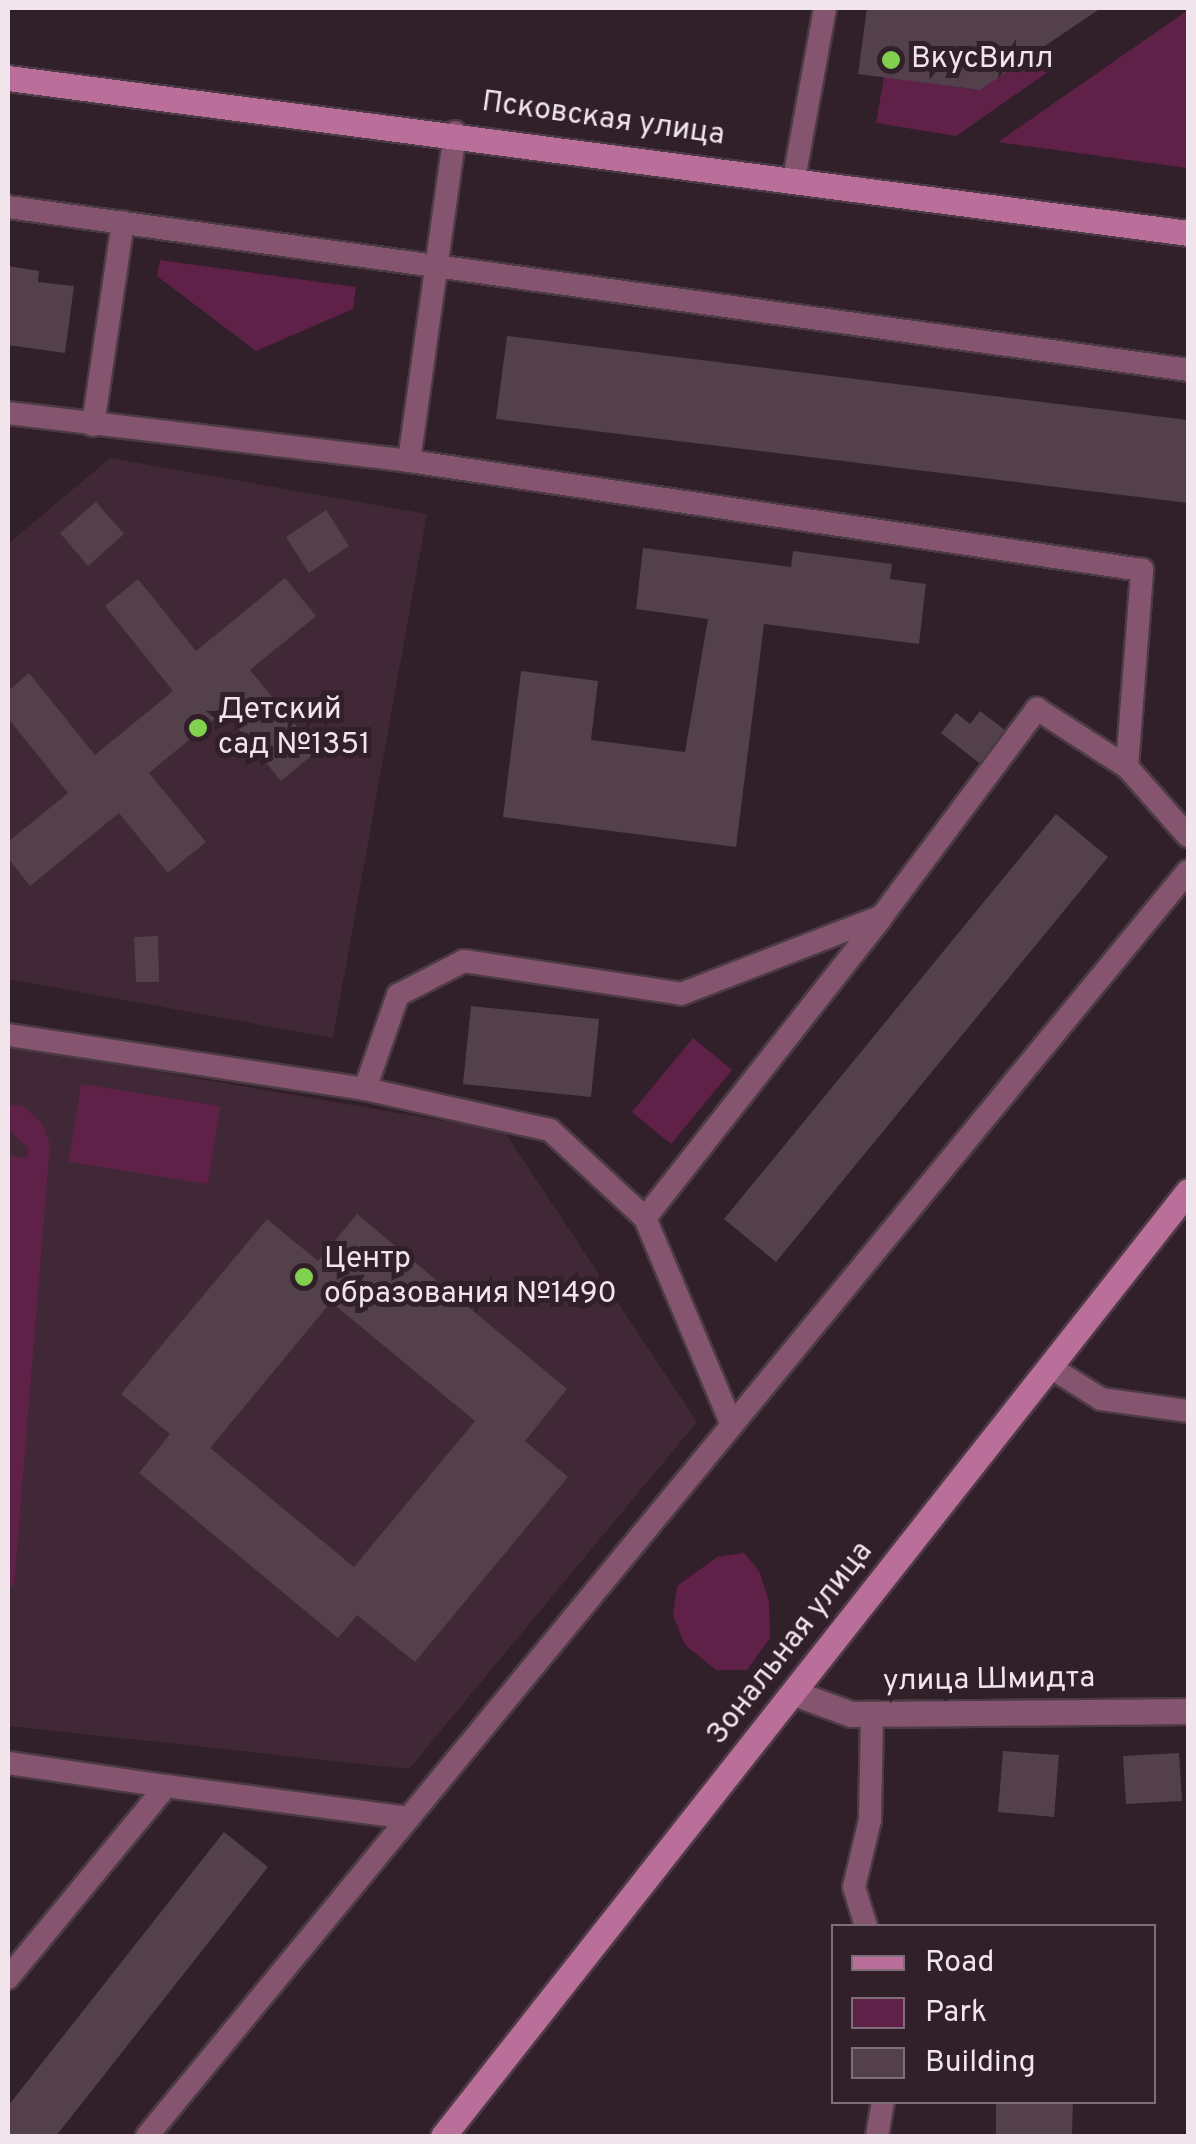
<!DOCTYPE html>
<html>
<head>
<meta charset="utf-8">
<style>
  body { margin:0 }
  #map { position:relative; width:1196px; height:2144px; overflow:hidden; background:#311f29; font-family:Overpass,sans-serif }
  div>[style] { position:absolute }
  .built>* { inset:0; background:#402836 }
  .green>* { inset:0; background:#602148 }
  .building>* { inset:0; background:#53404a }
  .roads { filter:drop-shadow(2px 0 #4c3b44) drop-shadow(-2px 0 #4c3b44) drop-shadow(0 2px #4c3b44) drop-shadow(0 -2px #4c3b44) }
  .lane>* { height:22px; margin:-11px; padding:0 11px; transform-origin:11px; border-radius:11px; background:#855570 }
  .street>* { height:25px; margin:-12.5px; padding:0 12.5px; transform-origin:12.5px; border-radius:12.5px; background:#855570 }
  .secondary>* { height:25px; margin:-12.5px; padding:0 12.5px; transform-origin:12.5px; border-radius:12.5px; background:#ba6e9a }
  .dots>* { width:28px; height:28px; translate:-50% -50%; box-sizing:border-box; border:5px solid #311f29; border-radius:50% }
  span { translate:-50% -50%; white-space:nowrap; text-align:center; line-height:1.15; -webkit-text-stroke:10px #311f29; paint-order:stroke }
  .poi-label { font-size:30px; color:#f1e5eb }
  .left { translate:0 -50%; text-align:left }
  .street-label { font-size:30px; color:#f1e5eb }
  .frame { position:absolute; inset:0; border:10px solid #f1e5eb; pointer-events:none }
  .legend { position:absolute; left:831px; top:1924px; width:325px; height:180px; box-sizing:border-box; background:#311f29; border:2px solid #7e6e77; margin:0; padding:12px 18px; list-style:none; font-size:30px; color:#f1e5eb }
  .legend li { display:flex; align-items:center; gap:20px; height:50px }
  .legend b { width:50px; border:2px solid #7e6e77 }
</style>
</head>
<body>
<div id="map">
  <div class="built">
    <div style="clip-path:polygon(110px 458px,427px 514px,333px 1038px,8px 979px,8px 544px)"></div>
    <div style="clip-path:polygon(8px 1046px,504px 1131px,697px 1422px,409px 1769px,8px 1726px)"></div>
  </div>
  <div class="green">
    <div style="clip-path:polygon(1188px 10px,1187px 168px,998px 142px)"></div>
    <div style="clip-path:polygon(1039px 50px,1052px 69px,956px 136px,876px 123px,884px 77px,979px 90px)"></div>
    <div style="clip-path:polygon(160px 260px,356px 287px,353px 309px,256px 351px,157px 276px)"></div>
    <div style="clip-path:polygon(693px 1038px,732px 1070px,671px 1144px,632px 1112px)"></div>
    <div style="clip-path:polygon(81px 1084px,220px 1106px,208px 1184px,69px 1162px)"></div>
    <div style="clip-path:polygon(8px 1105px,23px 1106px,42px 1123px,50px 1144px,14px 1586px,8px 1585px,8px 1156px,27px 1158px,28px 1148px,8px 1128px)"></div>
    <div style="clip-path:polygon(744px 1553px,759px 1571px,769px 1601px,770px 1638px,747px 1670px,716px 1670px,685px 1645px,673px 1615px,677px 1586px,717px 1557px)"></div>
  </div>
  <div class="building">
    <div style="clip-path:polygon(867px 8px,1101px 8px,980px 90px,858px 74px)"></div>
    <div style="clip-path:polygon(8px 266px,39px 271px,38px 282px,74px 286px,65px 353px,8px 345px)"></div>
    <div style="clip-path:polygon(507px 336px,1188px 420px,1188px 503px,496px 419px)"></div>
    <div style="clip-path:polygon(96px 502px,124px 534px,88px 566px,60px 533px)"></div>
    <div style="clip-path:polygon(326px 510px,349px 546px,309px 573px,286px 537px)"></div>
    <div style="clip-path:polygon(643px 548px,791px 567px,793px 551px,892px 564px,890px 579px,926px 584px,919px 644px,764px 624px,736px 847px,503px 817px,521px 671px,598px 681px,591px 740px,685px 752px,708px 619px,636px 609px)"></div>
    <div style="clip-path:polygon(285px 578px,316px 616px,250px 670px,317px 751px,281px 781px,224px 711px,149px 773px,206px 842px,168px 873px,119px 813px,30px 886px,8px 858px,8px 842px,68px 793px,8px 718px,8px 691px,29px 673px,95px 755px,173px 691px,105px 606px,138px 579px,196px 651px)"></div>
    <div style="clip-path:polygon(980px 711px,1009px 733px,983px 766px,941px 733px,956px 713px,970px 724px)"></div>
    <div style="clip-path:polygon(1056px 814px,1108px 857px,776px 1262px,724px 1219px)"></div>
    <div style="clip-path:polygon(158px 936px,159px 982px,136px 982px,134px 937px)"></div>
    <div style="clip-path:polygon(471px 1006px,599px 1019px,591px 1097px,463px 1084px)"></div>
    <div style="clip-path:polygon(evenodd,357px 1214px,567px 1389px,525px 1441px,568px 1477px,415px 1662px,357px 1615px,338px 1638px,139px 1473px,170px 1434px,121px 1394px,267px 1219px,318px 1261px,357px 1214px,331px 1302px,475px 1421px,354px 1567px,210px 1448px,331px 1302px)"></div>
    <div style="clip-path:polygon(1003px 1751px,1059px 1755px,1054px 1817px,998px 1812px)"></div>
    <div style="clip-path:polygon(1179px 1753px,1182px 1801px,1126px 1804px,1123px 1756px)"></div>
    <div style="clip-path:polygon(224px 1832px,268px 1867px,56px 2136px,8px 2136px,8px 2106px)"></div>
    <div style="clip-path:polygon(996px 2102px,1073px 2102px,1072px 2136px,996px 2136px)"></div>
  </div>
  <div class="roads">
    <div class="lane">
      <div style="left:794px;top:179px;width:174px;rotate:-79.7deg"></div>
      <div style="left:8px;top:207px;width:1191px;rotate:7.86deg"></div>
      <div style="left:8px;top:413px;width:404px;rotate:6.8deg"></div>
      <div style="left:93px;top:425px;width:205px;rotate:-81.6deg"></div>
      <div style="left:1127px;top:767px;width:92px;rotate:48.5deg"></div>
      <div style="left:8px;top:1035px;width:361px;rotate:8.6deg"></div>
      <div style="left:365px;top:1089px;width:100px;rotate:-70.7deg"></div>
      <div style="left:398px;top:995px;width:74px;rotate:-27.3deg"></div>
      <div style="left:464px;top:961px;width:219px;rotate:8.6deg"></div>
      <div style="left:681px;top:994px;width:216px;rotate:-21.2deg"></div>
      <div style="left:882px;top:916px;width:259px;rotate:-53.2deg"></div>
      <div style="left:1037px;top:709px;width:107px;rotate:32.8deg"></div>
      <div style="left:1127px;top:767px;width:198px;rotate:-85.6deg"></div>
      <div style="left:1142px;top:570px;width:741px;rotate:-171.54deg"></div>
      <div style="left:409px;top:461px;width:332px;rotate:-82deg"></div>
      <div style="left:365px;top:1089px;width:189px;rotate:12.5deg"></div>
      <div style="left:550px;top:1130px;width:129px;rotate:42.8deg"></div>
      <div style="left:1050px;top:1367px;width:60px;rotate:32.1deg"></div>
      <div style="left:1101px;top:1399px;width:88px;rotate:7.9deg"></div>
      <div style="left:732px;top:1425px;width:225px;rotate:-112.8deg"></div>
      <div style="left:645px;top:1218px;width:380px;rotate:-51.8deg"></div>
      <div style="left:8px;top:1763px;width:160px;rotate:8.3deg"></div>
      <div style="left:866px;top:1926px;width:41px;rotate:-107.1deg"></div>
      <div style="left:854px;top:1887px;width:69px;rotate:-76.6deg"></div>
      <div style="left:870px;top:1820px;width:106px;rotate:-88.9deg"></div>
      <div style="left:8px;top:1978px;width:249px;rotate:-50.5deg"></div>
      <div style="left:166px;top:1786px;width:245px;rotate:7.5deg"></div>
      <div style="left:147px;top:2136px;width:1638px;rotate:-50.55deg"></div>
      <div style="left:877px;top:2136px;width:35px;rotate:-80deg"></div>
    </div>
    <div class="street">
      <div style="left:794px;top:1693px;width:61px;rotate:20.2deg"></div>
      <div style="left:851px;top:1714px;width:337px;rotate:-0.5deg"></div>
    </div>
    <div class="secondary">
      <div style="left:8px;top:78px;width:1190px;rotate:7.48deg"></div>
      <div style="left:443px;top:2136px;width:1203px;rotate:-51.75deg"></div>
    </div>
  </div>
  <div class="dots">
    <div style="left:891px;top:60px;background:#82d04f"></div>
    <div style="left:198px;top:728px;background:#82d04f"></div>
    <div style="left:304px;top:1277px;background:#82d04f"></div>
  </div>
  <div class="poi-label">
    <span class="left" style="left:911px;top:60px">ВкусВилл</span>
    <span class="left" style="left:218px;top:728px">Детский<br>сад №1351</span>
    <span class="left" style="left:324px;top:1277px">Центр<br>образования №1490</span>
  </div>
  <div class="street-label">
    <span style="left:603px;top:120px;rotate:8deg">Псковская улица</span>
    <span style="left:791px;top:1644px;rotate:-52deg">Зональная улица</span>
    <span style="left:989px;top:1681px;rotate:-1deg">улица Шмидта</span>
  </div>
  <div class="frame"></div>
  <ul class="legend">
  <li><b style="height:12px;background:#ba6e9a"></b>Road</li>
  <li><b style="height:28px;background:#602148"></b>Park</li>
  <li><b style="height:28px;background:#53404a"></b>Building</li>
  </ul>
</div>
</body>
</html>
